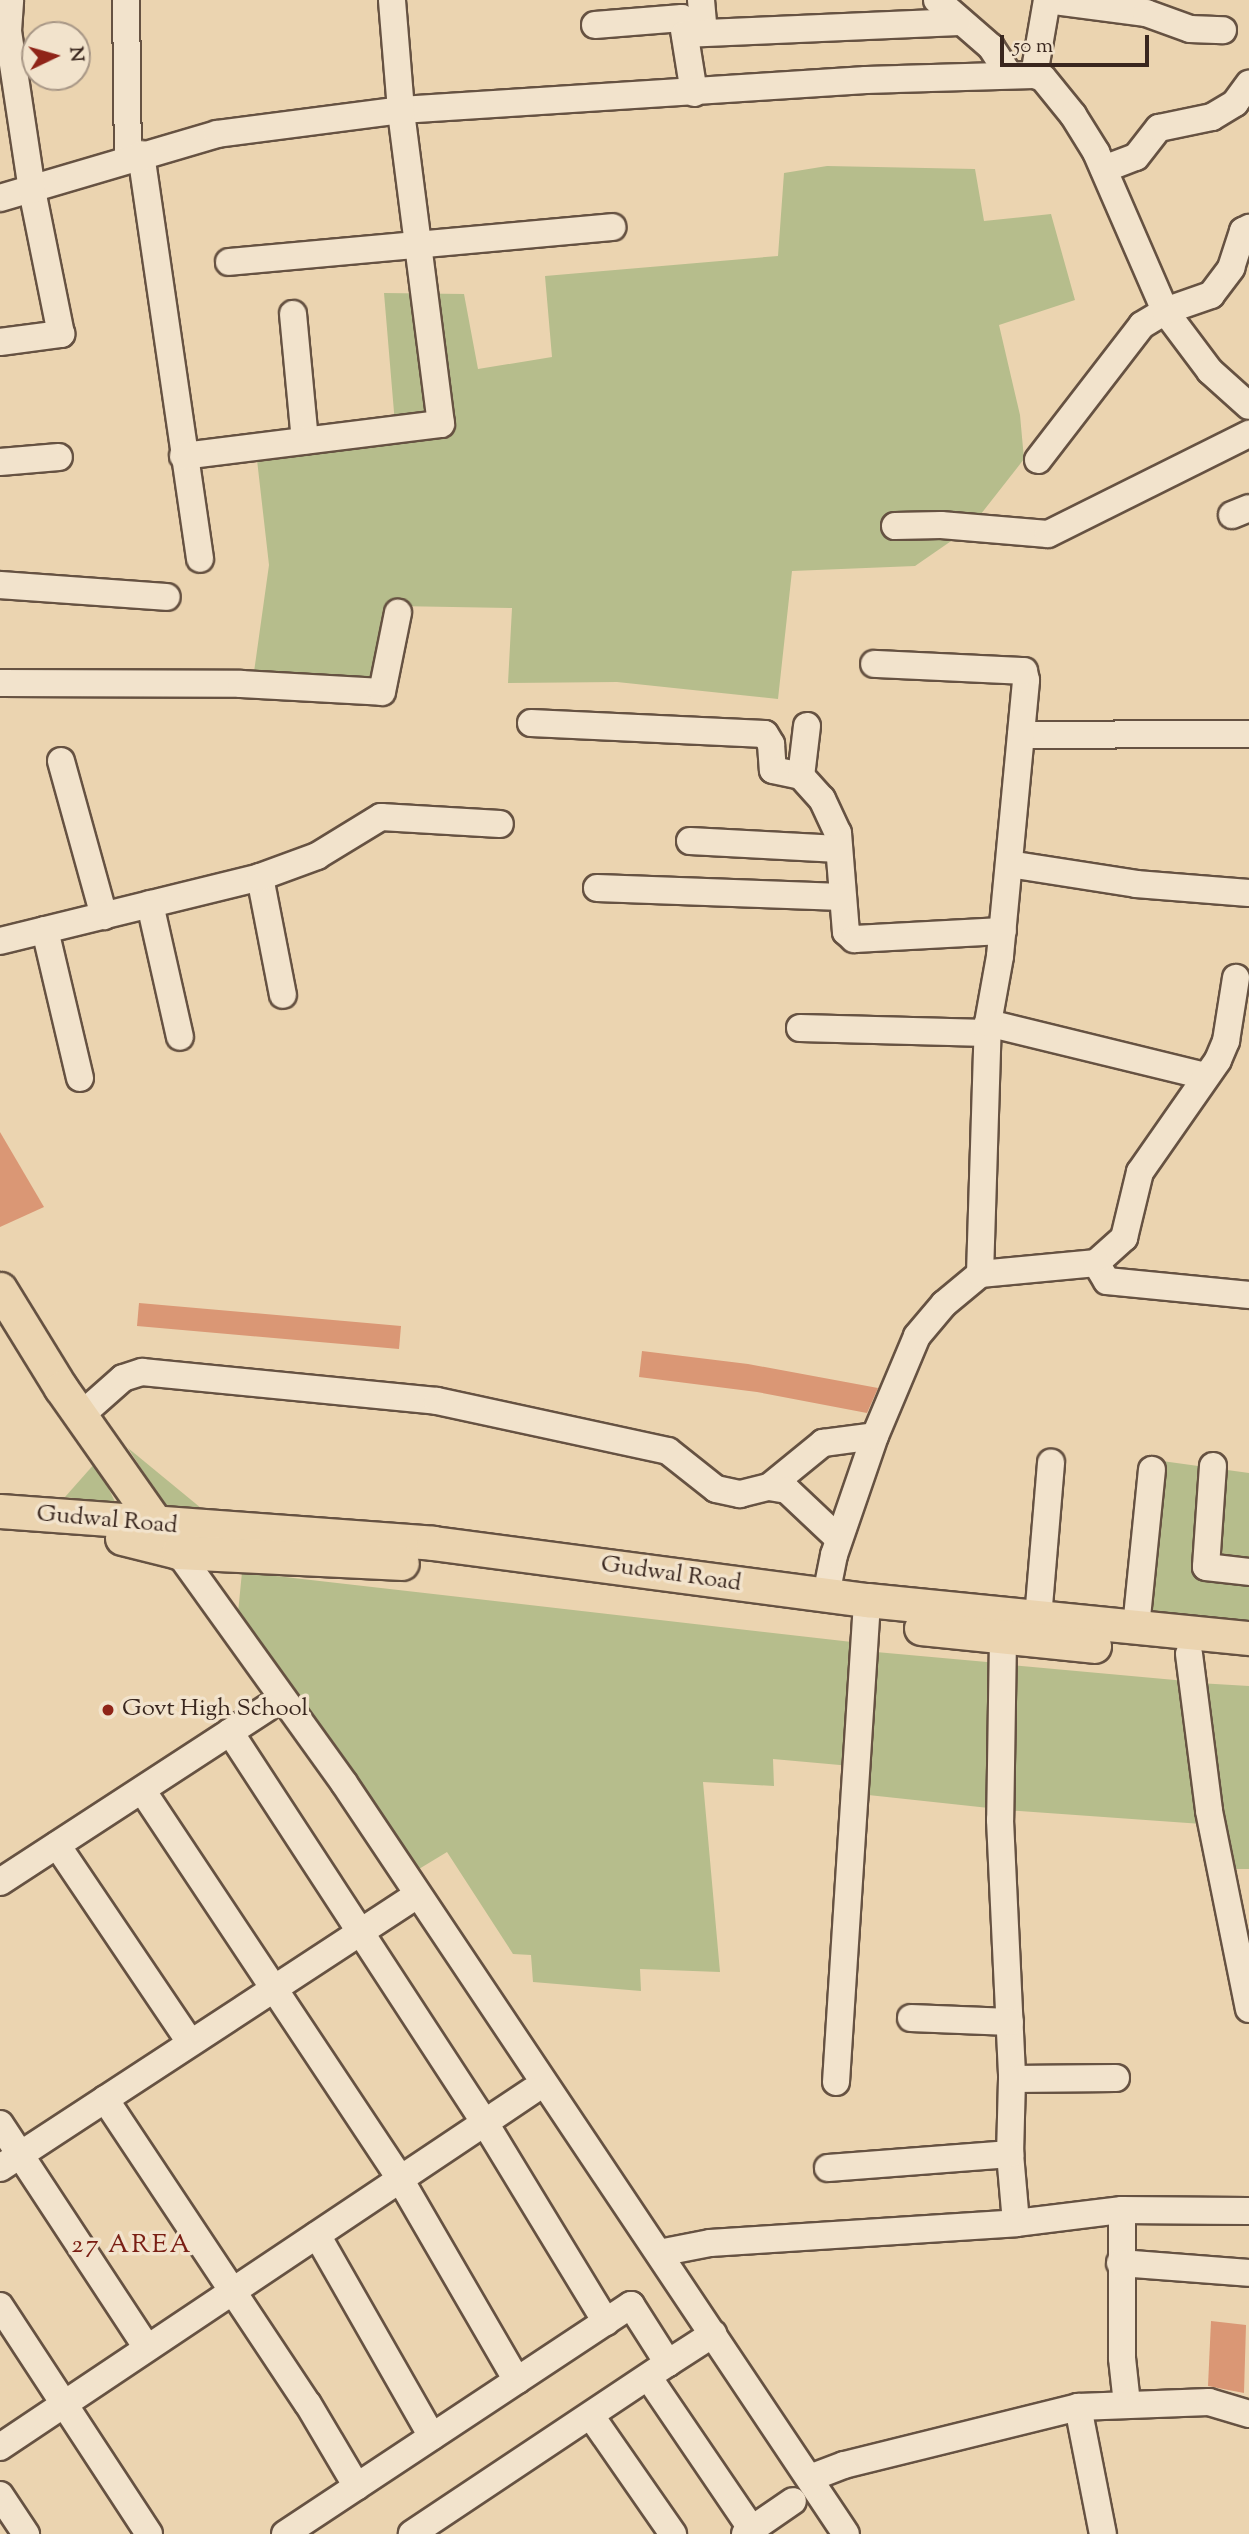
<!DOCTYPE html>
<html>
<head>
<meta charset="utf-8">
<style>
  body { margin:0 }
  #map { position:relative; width:1249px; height:2534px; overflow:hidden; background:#ebd4b0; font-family:"Sorts Mill Goudy",serif }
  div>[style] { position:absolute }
  .green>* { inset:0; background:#b6bd8c }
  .building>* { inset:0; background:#da9775 }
  .roads { filter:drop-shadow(2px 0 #665242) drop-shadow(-2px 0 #665242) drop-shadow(0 2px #665242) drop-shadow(0 -2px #665242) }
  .minor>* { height:26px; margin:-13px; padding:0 13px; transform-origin:13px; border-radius:13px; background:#f2e3cc }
  .major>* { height:33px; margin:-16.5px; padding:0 16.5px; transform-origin:16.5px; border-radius:16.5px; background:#ebd4b0 }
  .dots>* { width:19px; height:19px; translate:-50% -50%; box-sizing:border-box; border:4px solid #f2e3cc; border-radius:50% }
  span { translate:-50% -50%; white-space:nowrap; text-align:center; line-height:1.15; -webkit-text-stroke:7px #f2e3cc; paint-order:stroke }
  .street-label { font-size:24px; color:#39261e }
  .poi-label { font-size:24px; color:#39261e }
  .left { translate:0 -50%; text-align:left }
  .neighbourhood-label { font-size:26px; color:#7a1f14; letter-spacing:2px }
  .north { position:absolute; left:21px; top:21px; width:70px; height:70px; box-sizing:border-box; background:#f2e3cc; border:2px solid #a89786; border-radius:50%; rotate:85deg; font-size:19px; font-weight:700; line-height:28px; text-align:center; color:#39261e }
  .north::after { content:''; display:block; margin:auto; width:24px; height:32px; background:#8f2418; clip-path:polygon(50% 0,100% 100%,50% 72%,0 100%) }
  .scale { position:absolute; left:1000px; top:35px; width:149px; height:32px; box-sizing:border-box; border:4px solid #39261e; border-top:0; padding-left:9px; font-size:21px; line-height:24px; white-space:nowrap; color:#39261e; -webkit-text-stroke:5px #f2e3cc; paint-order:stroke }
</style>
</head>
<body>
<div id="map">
  <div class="green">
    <div style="clip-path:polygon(827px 166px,975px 169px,984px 221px,1051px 214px,1075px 300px,999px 325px,1020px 415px,1024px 459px,970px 528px,915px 566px,792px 571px,778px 699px,617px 682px,508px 683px,512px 608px,395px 606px,377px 682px,253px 679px,269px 565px,256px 451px,396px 436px,384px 293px,464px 294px,478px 369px,552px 357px,545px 276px,778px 256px,784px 173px)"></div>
    <div style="clip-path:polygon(128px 1448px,207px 1513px,169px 1512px)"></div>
    <div style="clip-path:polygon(1162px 1461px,1249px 1473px,1249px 1630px,1146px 1618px,1143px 1608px)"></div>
    <div style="clip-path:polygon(96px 1462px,116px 1504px,65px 1497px)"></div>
    <div style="clip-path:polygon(242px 1572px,852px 1642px,851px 1766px,773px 1759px,774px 1786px,703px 1782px,720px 1972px,640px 1969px,641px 1991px,533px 1982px,531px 1955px,513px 1954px,447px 1852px,414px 1872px,238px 1613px)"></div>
    <div style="clip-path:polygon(876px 1652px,998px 1663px,989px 1808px,859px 1794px)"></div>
    <div style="clip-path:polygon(1010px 1665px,1186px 1681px,1202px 1824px,1005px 1810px)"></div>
    <div style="clip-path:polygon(1198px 1683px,1249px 1686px,1249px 1869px,1229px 1869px)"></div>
  </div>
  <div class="building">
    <div style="clip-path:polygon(0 1132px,44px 1207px,0 1227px)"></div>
    <div style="clip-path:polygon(139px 1303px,401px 1326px,399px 1349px,137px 1326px)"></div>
    <div style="clip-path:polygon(642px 1351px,748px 1364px,878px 1388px,867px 1413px,757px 1392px,639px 1377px)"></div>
    <div style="clip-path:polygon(1211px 2321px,1246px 2325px,1244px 2393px,1208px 2386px)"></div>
  </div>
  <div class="roads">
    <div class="minor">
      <div style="left:126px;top:0;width:158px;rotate:89.3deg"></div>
      <div style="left:701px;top:0;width:33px;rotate:85deg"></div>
      <div style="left:937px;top:0;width:72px;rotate:41deg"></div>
      <div style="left:991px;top:47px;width:33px;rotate:57deg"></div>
      <div style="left:1047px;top:0;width:100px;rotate:7.5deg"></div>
      <div style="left:1146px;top:13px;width:47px;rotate:20deg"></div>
      <div style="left:1190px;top:29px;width:33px;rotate:2deg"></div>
      <div style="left:595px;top:25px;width:87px;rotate:-4.6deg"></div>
      <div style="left:682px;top:18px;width:76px;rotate:80.9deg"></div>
      <div style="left:685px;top:34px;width:273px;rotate:-2.5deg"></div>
      <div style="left:1034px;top:75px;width:76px;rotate:-80.2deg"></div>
      <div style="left:141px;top:154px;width:409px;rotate:81.7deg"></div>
      <div style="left:1104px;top:169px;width:34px;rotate:-21deg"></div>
      <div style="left:1136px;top:157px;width:37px;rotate:-52deg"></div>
      <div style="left:1159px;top:128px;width:54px;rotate:-11.7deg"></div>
      <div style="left:1212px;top:117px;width:27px;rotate:-31deg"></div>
      <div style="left:1235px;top:103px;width:24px;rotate:-54deg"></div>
      <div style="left:0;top:198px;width:226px;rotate:-16.4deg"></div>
      <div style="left:217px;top:134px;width:186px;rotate:-7.4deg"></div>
      <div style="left:401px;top:110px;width:466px;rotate:-3.7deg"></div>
      <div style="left:866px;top:80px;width:168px;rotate:-1.7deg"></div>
      <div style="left:1034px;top:75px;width:9px;rotate:18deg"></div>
      <div style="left:1043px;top:78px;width:48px;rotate:51deg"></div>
      <div style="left:1073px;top:115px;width:44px;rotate:58.1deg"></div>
      <div style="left:1096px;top:152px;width:173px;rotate:66.5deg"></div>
      <div style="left:1165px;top:311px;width:75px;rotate:53.1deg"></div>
      <div style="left:1210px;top:371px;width:52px;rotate:41.9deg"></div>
      <div style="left:229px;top:262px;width:385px;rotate:-5.2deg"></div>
      <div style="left:293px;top:314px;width:127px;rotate:84.6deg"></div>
      <div style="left:0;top:342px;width:62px;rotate:-7.5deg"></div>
      <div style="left:61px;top:334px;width:147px;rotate:-101.4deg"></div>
      <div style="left:32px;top:190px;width:161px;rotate:-98.6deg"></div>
      <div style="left:8px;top:31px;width:31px;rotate:-86deg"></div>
      <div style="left:183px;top:456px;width:260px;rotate:-7.1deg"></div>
      <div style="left:441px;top:424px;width:317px;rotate:-97.3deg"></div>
      <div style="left:401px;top:110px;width:110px;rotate:-94.7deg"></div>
      <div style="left:1038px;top:460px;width:170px;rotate:-52.4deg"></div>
      <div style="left:1142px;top:325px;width:27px;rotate:-31deg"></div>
      <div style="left:1165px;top:311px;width:49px;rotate:-19.2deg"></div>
      <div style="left:1211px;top:295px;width:34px;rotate:-53deg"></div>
      <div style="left:1231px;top:268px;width:39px;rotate:-72deg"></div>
      <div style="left:1243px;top:231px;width:7px;rotate:-27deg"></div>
      <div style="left:0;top:462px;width:59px;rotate:-4.8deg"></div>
      <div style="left:1232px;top:515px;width:18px;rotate:-22deg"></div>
      <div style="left:895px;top:526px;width:46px;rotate:-1.2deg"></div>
      <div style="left:941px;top:525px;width:107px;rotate:4.8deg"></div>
      <div style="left:1048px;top:534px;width:225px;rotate:-26.5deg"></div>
      <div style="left:0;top:585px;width:167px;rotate:4.1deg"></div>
      <div style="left:0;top:683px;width:241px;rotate:0.2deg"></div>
      <div style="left:241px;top:684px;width:141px;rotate:3.2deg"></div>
      <div style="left:382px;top:692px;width:81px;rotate:-78.6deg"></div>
      <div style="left:531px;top:723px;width:234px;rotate:2.7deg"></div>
      <div style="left:765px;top:734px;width:12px;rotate:59deg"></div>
      <div style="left:771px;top:744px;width:26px;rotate:86deg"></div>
      <div style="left:773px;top:770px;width:29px;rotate:12deg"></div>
      <div style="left:807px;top:726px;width:50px;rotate:96.8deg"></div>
      <div style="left:801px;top:776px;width:31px;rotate:48deg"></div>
      <div style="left:822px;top:799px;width:38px;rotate:65deg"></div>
      <div style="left:838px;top:833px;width:99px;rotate:85.4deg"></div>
      <div style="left:846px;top:932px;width:11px;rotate:41deg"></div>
      <div style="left:854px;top:939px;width:149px;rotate:-3.1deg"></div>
      <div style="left:1021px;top:735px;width:228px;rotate:-0.3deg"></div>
      <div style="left:61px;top:761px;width:161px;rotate:74.5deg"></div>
      <div style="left:690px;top:841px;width:149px;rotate:3.1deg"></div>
      <div style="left:1009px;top:864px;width:129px;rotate:8.9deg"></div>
      <div style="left:1136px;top:884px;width:113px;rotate:4.6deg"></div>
      <div style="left:260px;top:877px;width:120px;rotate:79deg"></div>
      <div style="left:597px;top:888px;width:245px;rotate:2.1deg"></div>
      <div style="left:150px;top:904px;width:136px;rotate:77.3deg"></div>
      <div style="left:45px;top:930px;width:152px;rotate:76.7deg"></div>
      <div style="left:0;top:941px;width:268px;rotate:-13.8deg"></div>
      <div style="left:260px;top:877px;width:61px;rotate:-20.2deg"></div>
      <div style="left:317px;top:856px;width:75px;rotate:-31.4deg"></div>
      <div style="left:381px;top:817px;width:119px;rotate:3.4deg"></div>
      <div style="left:988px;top:1023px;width:224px;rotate:13.7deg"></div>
      <div style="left:800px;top:1028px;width:187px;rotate:1.5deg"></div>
      <div style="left:1096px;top:1263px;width:38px;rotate:-42deg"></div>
      <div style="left:1124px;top:1238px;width:68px;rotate:-76.4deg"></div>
      <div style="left:1140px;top:1172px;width:136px;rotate:-55.1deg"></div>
      <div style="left:1218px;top:1060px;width:21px;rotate:-67deg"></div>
      <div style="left:1226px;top:1041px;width:64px;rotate:-81deg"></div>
      <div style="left:980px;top:1274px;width:117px;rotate:-5.4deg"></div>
      <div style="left:1096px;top:1263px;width:21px;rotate:59deg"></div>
      <div style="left:1107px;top:1281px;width:143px;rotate:5.6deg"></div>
      <div style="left:80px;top:1416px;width:57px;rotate:-41.5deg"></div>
      <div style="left:123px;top:1378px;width:20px;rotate:-18deg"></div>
      <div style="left:142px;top:1372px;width:296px;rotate:5.6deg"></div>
      <div style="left:437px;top:1401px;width:236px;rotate:12.2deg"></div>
      <div style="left:668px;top:1451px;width:61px;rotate:38.4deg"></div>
      <div style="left:716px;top:1489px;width:25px;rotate:12deg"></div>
      <div style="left:740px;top:1494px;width:30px;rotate:-14deg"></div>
      <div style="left:769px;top:1487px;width:70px;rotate:-39.2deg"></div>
      <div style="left:823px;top:1443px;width:52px;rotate:-7.7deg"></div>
      <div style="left:1213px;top:1466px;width:101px;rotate:94deg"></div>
      <div style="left:1206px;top:1567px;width:43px;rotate:6.6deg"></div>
      <div style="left:769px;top:1487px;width:18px;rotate:9deg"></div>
      <div style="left:787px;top:1490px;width:71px;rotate:43.3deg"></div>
      <div style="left:178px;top:1552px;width:284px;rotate:54.3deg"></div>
      <div style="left:344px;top:1783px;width:903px;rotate:56.24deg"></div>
      <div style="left:826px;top:1595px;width:41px;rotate:-78.7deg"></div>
      <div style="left:834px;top:1555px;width:126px;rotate:-71deg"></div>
      <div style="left:875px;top:1436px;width:108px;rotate:-67.2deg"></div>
      <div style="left:917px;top:1336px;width:42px;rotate:-49.8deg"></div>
      <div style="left:944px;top:1304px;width:47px;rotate:-39.8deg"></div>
      <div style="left:980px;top:1274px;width:251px;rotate:-88.2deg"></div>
      <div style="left:988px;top:1023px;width:68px;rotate:-79.8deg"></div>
      <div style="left:1000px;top:956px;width:277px;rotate:-84.6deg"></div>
      <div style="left:1026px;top:680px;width:9px;rotate:-103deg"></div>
      <div style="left:1024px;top:671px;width:150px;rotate:-177.3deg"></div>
      <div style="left:1038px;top:1618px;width:156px;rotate:-85.2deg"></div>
      <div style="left:1136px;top:1627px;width:158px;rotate:-84.2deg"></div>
      <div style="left:1003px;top:1638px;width:182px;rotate:90.9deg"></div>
      <div style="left:1000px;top:1820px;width:259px;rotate:87.3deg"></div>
      <div style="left:1012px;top:2079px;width:104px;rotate:-0.6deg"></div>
      <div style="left:1189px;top:1654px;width:158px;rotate:82.7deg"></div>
      <div style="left:1209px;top:1811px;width:202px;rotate:78.6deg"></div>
      <div style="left:230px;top:1732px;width:467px;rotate:56.9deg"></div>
      <div style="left:485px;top:2123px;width:233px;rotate:58.7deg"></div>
      <div style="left:142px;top:1790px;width:467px;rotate:56.4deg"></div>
      <div style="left:400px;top:2179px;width:233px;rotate:59.9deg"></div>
      <div style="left:57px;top:1845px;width:238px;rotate:56deg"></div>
      <div style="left:0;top:1882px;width:319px;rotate:-33.1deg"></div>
      <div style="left:911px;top:2018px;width:99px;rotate:2.3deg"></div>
      <div style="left:1012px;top:2079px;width:75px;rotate:91.5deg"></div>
      <div style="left:1010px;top:2154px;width:69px;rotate:85deg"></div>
      <div style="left:836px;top:2082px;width:483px;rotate:-86.3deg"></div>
      <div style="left:105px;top:2099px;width:366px;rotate:56.4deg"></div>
      <div style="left:308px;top:2404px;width:96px;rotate:59.4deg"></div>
      <div style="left:0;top:2124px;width:268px;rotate:56.7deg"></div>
      <div style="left:0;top:2168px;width:490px;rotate:-33.2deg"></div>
      <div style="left:828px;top:2168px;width:183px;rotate:-4.4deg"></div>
      <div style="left:1122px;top:2210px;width:148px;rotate:90deg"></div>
      <div style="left:1122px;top:2358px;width:46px;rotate:83.8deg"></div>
      <div style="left:317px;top:2235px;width:232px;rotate:60.3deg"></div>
      <div style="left:659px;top:2253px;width:52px;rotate:-11.1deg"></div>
      <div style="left:710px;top:2243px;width:307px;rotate:-3.7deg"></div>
      <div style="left:1016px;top:2223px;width:107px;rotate:-7deg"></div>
      <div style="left:1122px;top:2210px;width:127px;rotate:0.5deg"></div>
      <div style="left:1120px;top:2263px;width:129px;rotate:4.4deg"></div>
      <div style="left:0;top:2306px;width:272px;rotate:56.8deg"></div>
      <div style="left:668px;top:2363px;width:54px;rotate:-32.8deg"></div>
      <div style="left:649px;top:2378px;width:189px;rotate:55.8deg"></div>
      <div style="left:1078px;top:2407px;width:129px;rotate:78.9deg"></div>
      <div style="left:591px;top:2416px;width:144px;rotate:55.2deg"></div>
      <div style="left:0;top:2447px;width:640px;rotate:-33.79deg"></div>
      <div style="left:810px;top:2478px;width:36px;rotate:-21deg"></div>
      <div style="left:844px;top:2465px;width:241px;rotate:-13.9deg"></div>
      <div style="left:1078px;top:2407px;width:131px;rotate:-2.2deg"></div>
      <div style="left:1209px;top:2402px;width:42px;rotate:16.7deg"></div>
      <div style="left:0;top:2495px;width:47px;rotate:56.3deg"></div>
      <div style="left:285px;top:2534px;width:415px;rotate:-33.5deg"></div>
      <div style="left:631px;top:2305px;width:69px;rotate:57.5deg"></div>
      <div style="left:668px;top:2363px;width:308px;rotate:146.3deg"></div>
      <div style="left:745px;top:2534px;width:58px;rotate:-34.5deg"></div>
    </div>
    <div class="major">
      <div style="left:0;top:1289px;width:116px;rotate:58.4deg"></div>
      <div style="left:61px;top:1388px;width:181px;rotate:54.9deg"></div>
      <div style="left:0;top:1511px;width:434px;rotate:4.2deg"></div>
      <div style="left:433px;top:1543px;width:438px;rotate:7.5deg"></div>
      <div style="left:867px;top:1600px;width:384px;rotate:5.7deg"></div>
      <div style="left:122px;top:1538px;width:58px;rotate:14deg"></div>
      <div style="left:178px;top:1552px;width:224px;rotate:2.8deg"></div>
      <div style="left:921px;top:1628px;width:174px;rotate:5.9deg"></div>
    </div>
  </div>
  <div class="dots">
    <div style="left:108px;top:1710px;background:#8f2418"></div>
  </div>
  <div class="street-label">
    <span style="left:107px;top:1521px;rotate:5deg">Gudwal Road</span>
    <span style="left:671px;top:1575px;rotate:8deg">Gudwal Road</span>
  </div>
  <div class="poi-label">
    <span class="left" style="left:122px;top:1710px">Govt High School</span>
  </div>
  <div class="neighbourhood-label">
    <span style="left:132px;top:2246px">27 AREA</span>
  </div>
  <div class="north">N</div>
  <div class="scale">50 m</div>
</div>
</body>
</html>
